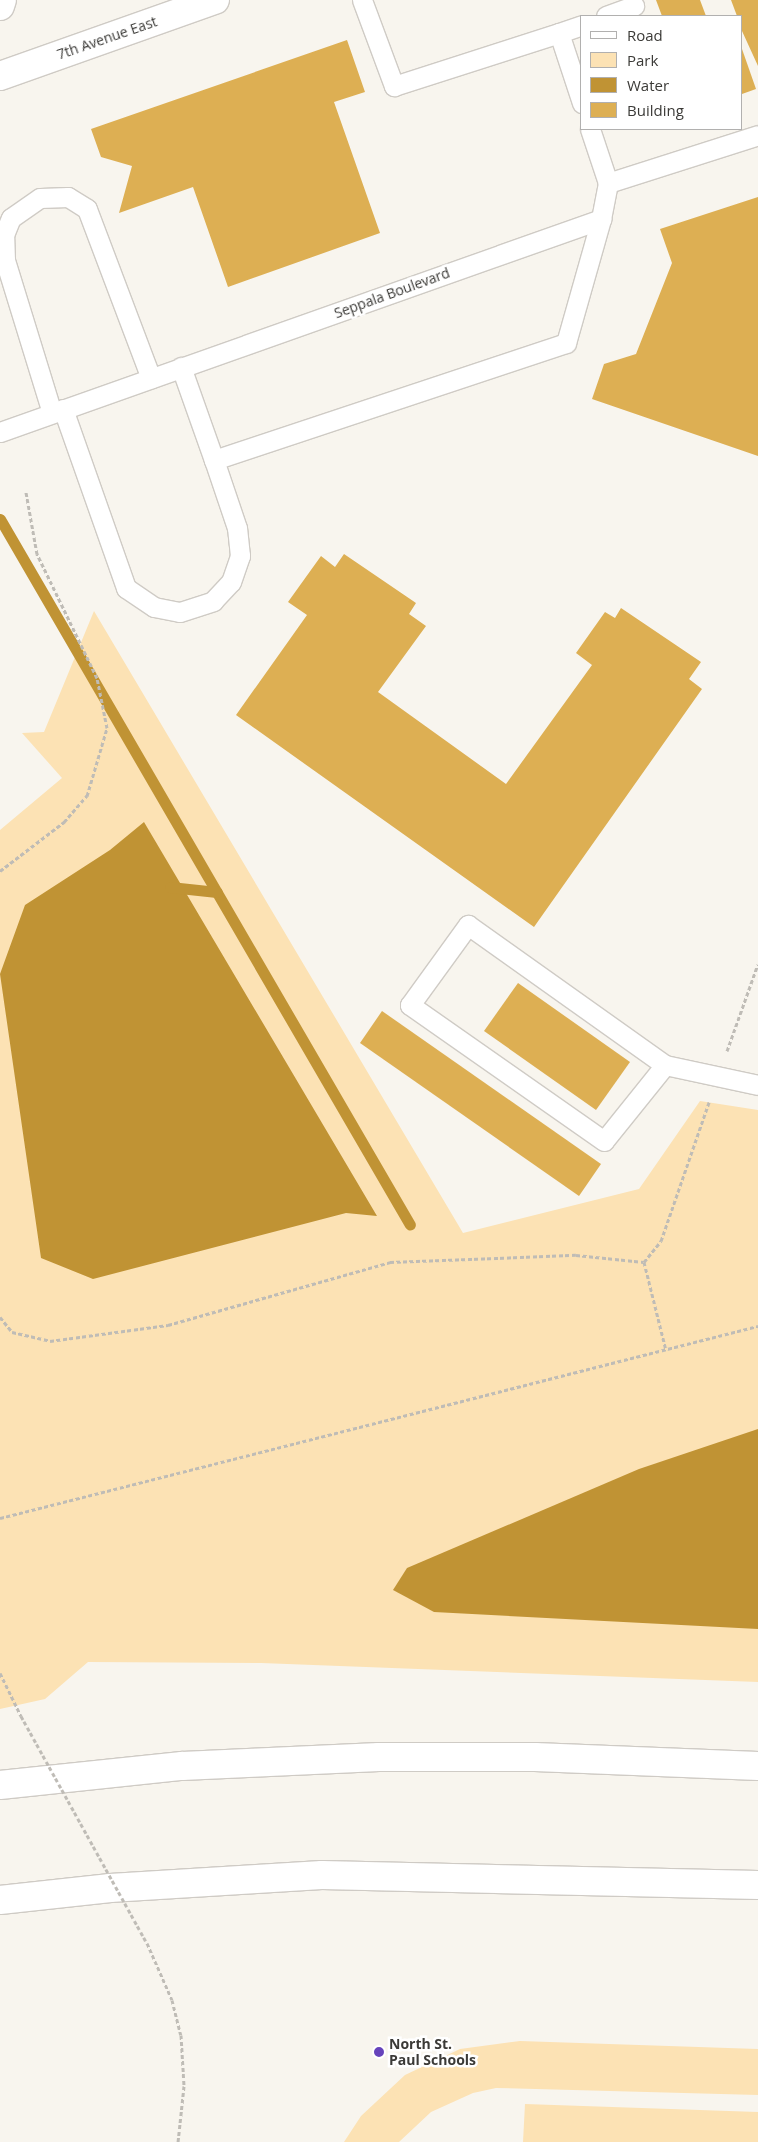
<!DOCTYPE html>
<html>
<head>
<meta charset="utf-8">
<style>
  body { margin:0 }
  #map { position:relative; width:758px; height:2142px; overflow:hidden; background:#f8f5ee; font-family:"Open Sans",sans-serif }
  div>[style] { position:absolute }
  .green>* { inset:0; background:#fce2b4 }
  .water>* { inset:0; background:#c09334 }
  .stream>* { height:11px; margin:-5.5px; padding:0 5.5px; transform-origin:5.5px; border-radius:5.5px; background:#c09334 }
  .building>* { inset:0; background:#ddaf53 }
  .path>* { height:3px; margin-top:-1.5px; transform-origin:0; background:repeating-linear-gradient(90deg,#bfbcb6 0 4px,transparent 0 6.5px) }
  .roads { filter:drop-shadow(1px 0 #cfcbc5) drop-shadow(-1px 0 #cfcbc5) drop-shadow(0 1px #cfcbc5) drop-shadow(0 -1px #cfcbc5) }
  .lane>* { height:19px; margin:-9.5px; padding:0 9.5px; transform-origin:9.5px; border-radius:9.5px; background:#fff }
  .street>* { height:28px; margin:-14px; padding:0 14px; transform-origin:14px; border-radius:14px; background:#fff }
  .secondary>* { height:28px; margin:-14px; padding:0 14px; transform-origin:14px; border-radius:14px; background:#fff }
  .highway>* { height:28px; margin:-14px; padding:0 14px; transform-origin:14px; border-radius:14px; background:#fff }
  .path-bridge>* { height:3px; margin-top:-1.5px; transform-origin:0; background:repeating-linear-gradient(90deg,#bfbcb6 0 4px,transparent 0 6.5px) }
  .dots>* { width:14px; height:14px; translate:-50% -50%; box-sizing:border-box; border:2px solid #fff; border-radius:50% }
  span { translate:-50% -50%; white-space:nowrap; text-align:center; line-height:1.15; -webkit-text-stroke:5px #fff; paint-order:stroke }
  .street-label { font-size:14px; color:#3b3a37 }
  .poi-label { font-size:14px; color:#3b3a37; font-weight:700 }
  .left { translate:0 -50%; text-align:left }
  .legend { position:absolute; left:580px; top:15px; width:162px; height:115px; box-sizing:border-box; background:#fff; border:1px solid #b1b0af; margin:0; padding:6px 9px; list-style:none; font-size:15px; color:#3b3a37 }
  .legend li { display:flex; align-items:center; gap:10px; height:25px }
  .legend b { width:25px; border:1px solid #b1b0af }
</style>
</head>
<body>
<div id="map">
  <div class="green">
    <div style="clip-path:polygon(94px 611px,463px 1233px,639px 1189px,700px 1101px,758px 1110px,758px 1682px,261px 1663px,88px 1662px,45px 1699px,0 1709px,0 830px,62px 778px,22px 733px,44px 732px)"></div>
    <div style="clip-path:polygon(520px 2041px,758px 2049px,758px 2095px,496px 2088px,473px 2093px,431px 2112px,399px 2142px,344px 2142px,361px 2116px,405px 2075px,460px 2049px)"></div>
    <div style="clip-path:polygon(525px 2104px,758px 2112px,758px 2142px,523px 2142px)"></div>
  </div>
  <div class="water">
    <div style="clip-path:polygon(144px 822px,377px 1216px,346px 1213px,93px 1279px,41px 1258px,0 974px,25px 905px,110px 850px)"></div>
    <div style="clip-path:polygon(758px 1429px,758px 1629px,434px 1612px,393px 1590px,407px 1568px,639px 1469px)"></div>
  </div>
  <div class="stream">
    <div style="left:0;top:519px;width:816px;rotate:59.85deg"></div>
    <div style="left:170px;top:887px;width:47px;rotate:6.1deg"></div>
  </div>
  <div class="building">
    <div style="clip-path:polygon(656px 0,700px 0,706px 16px,662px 16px)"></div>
    <div style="clip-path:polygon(731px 0,758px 0,758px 66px,742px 31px,742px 16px,737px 16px)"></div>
    <div style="clip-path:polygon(347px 40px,365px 92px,334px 102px,380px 233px,228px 287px,193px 187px,119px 213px,132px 166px,101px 157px,91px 129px)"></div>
    <div style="clip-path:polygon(742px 49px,756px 89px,742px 94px)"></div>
    <div style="clip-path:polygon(758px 197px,758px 456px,592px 399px,604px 364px,636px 354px,672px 263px,660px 229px)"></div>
    <div style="clip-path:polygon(344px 554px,416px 603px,409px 614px,426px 626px,378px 692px,506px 784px,592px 665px,576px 653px,605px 612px,615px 618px,621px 608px,701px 662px,689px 679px,702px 689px,534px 927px,236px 715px,307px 615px,288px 602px,321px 556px,335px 567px)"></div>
    <div style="clip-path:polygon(518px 983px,630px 1062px,596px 1110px,484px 1031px)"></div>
    <div style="clip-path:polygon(382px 1011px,601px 1164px,579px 1196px,360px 1043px)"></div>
  </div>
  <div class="path">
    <div style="left:0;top:871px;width:81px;rotate:-37.4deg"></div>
    <div style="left:64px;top:822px;width:35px;rotate:-49deg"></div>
    <div style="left:87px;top:796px;width:71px;rotate:-73.6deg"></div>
    <div style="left:107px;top:728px;width:51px;rotate:-101.3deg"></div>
    <div style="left:97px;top:678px;width:138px;rotate:-115.8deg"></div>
    <div style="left:37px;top:554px;width:63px;rotate:-100.1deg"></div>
    <div style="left:727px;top:1051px;width:92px;rotate:-70.4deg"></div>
    <div style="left:644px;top:1262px;width:27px;rotate:-51deg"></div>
    <div style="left:661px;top:1241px;width:147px;rotate:-70.9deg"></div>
    <div style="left:0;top:1317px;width:19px;rotate:51deg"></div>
    <div style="left:12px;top:1332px;width:39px;rotate:13deg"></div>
    <div style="left:50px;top:1341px;width:119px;rotate:-7.7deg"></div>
    <div style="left:168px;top:1325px;width:231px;rotate:-15.8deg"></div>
    <div style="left:390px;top:1262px;width:186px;rotate:-2.2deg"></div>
    <div style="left:576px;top:1255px;width:68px;rotate:5.9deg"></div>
    <div style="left:644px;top:1262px;width:91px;rotate:76deg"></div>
    <div style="left:0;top:1518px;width:782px;rotate:-14.21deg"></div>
    <div style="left:0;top:1673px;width:48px;rotate:64deg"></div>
    <div style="left:147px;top:1943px;width:62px;rotate:66.3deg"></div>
    <div style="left:172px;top:2000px;width:36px;rotate:76deg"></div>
    <div style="left:181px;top:2035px;width:51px;rotate:86.6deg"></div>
    <div style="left:184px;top:2086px;width:56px;rotate:96.1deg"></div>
  </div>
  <div class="roads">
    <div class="lane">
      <div style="left:362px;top:0;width:92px;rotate:69.6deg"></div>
      <div style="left:394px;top:86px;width:173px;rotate:-17.8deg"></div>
      <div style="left:559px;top:33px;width:74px;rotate:71.8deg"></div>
      <div style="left:606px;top:16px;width:30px;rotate:-20deg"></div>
      <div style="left:559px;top:33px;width:24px;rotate:-19deg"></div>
      <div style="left:590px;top:129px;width:57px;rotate:71.6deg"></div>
      <div style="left:181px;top:367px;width:99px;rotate:70.5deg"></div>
      <div style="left:63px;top:409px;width:190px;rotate:70.6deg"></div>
      <div style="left:126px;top:588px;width:34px;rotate:34deg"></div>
      <div style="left:154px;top:607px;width:26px;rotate:11deg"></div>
      <div style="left:180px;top:612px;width:35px;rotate:-18deg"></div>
      <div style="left:213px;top:601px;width:26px;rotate:-47deg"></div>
      <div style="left:231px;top:582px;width:28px;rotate:-71deg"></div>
      <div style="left:240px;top:556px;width:28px;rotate:-96deg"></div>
      <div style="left:237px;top:528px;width:72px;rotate:-108.7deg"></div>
      <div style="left:214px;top:460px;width:371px;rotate:-18.4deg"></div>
      <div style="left:566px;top:343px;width:129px;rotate:-74.2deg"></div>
      <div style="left:52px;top:413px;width:160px;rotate:-107.1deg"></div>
      <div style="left:5px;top:260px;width:25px;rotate:-92deg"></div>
      <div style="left:4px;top:235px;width:18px;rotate:-68deg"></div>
      <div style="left:11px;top:218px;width:35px;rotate:-35deg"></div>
      <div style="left:40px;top:198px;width:28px;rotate:-2deg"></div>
      <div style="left:68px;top:197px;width:22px;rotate:32deg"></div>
      <div style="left:87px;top:209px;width:181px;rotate:69.3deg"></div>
      <div style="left:0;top:432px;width:638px;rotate:-19.51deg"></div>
      <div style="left:601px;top:219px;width:37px;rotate:-79deg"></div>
      <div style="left:608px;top:183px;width:157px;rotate:-17.7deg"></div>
      <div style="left:665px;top:1065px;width:97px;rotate:128.8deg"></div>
      <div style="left:604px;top:1141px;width:237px;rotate:-145deg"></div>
      <div style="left:410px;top:1005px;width:99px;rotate:-54.1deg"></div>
      <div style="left:468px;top:925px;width:242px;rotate:35.4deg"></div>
      <div style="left:665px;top:1065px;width:95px;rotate:12.1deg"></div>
    </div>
    <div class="street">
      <div style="left:0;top:6px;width:6px;rotate:-72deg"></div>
    </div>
    <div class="secondary">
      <div style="left:0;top:76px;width:228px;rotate:-19.5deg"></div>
    </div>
    <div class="highway">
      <div style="left:0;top:1785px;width:183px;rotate:-6deg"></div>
      <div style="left:182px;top:1766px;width:197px;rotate:-2.6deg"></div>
      <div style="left:379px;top:1757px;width:156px"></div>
      <div style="left:535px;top:1757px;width:223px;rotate:2.3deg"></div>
      <div style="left:0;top:1900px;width:111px;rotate:-6.2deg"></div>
      <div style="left:110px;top:1888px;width:212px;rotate:-3.5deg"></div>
      <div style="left:322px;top:1875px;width:436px;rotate:1.3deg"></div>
    </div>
  </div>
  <div class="path-bridge">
    <div style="left:21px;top:1716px;width:260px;rotate:61deg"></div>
  </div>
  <div class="dots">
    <div style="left:379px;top:2052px;background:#6643bb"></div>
  </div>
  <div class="street-label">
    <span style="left:107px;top:38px;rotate:-19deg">7th Avenue East</span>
    <span style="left:392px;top:293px;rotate:-20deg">Seppala Boulevard</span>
  </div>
  <div class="poi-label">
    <span class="left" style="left:389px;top:2052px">North St.<br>Paul Schools</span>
  </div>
  <ul class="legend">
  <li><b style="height:6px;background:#fff"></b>Road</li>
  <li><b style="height:14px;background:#fce2b4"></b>Park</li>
  <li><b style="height:14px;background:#c09334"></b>Water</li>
  <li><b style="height:14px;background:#ddaf53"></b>Building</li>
  </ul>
</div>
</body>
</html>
